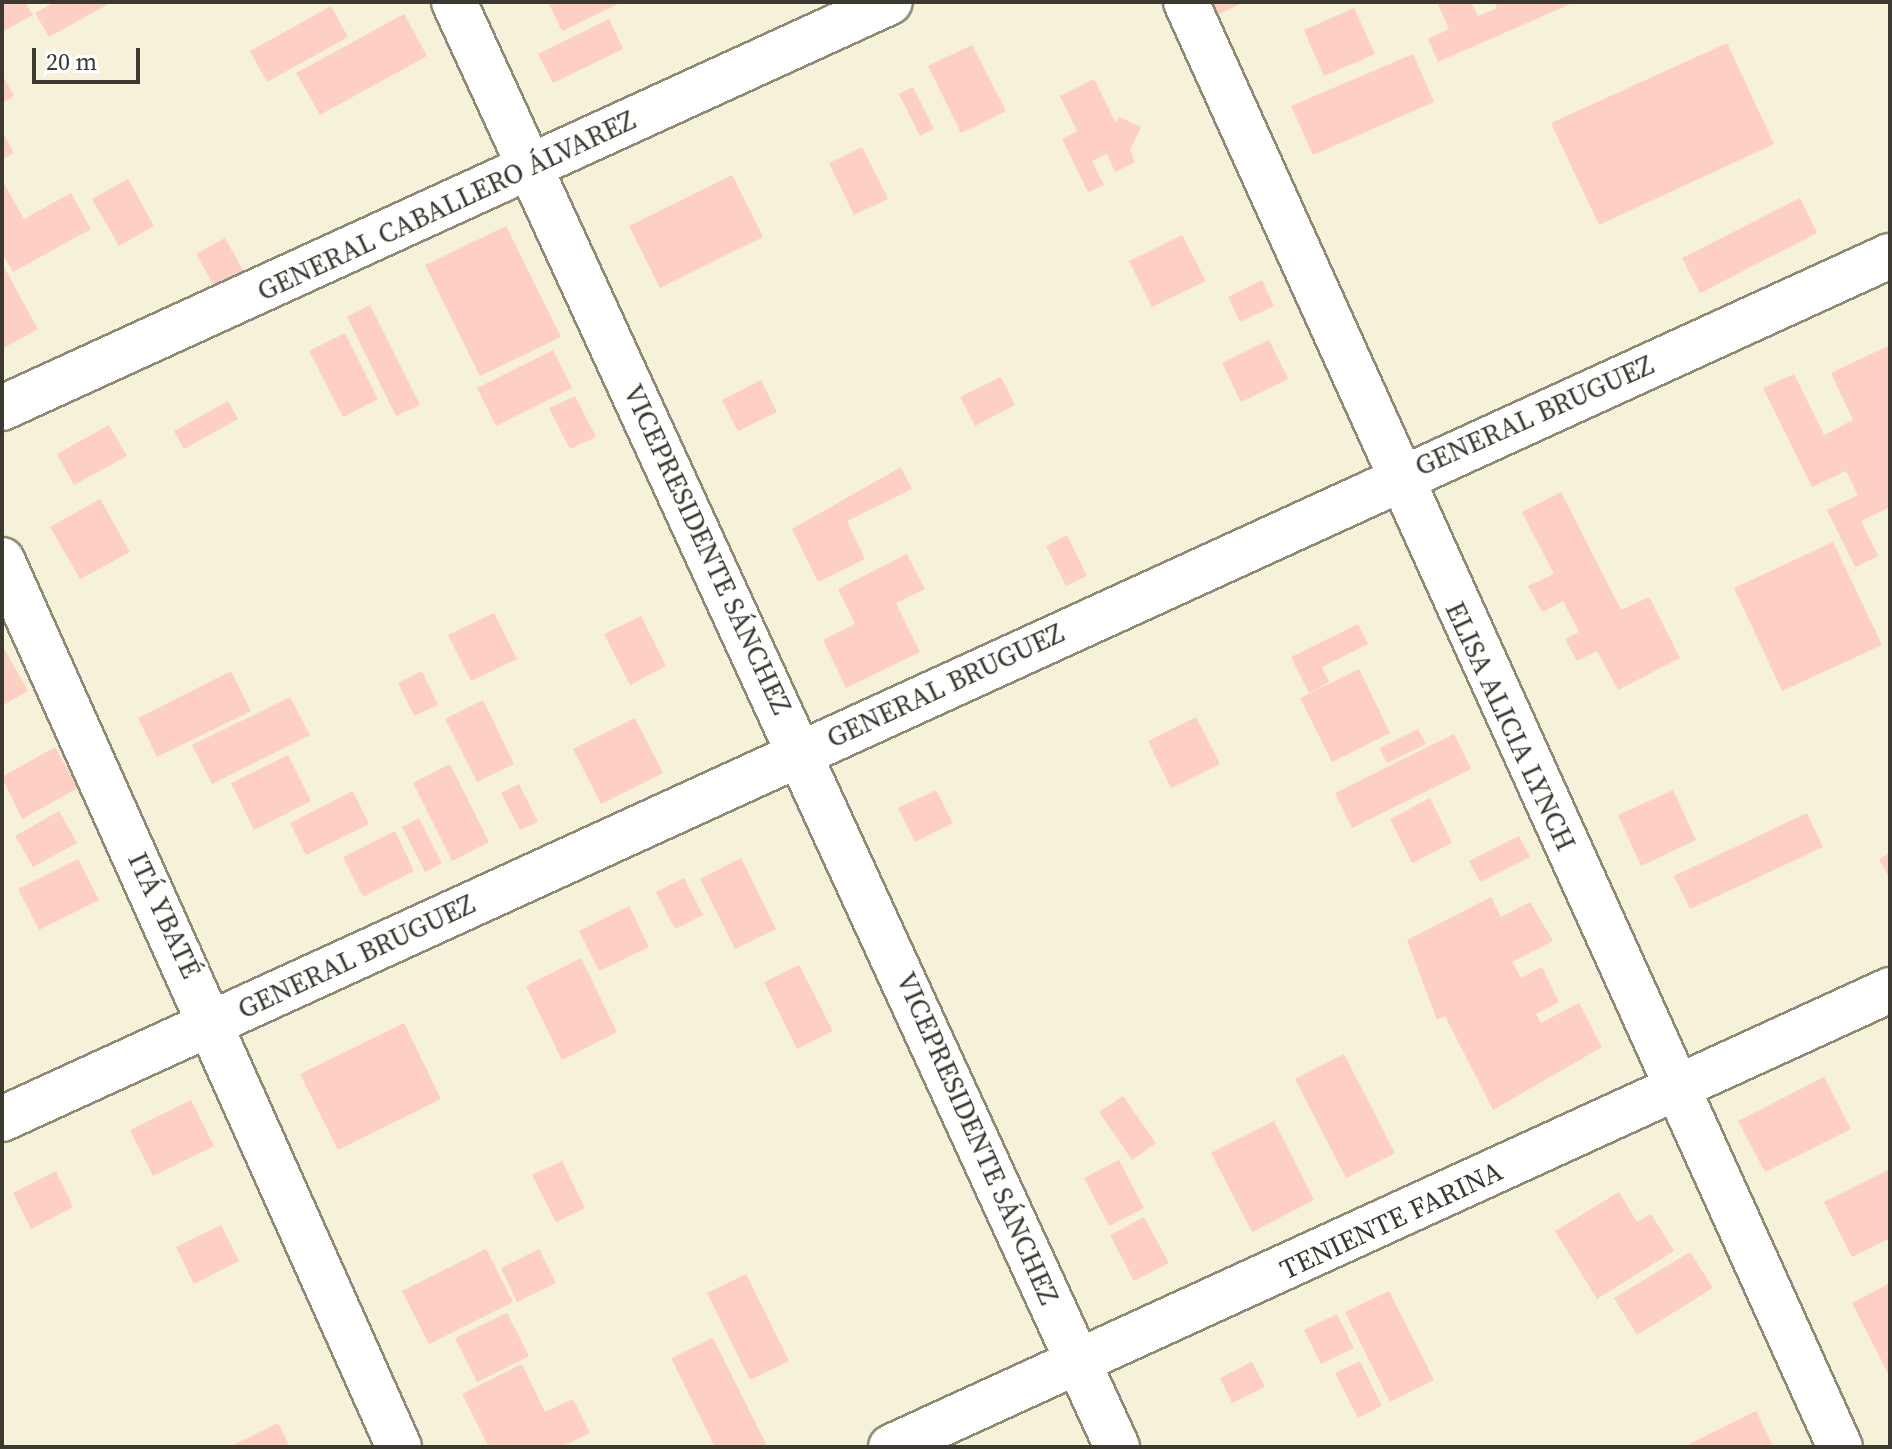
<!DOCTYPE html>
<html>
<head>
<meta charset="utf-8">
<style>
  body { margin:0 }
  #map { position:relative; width:1892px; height:1449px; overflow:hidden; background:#f6f1d9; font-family:"Source Serif 4",serif }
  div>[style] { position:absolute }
  .building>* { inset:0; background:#fed0c4 }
  .roads { filter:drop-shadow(2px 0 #8e8a74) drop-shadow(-2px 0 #8e8a74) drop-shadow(0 2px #8e8a74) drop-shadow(0 -2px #8e8a74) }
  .minor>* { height:44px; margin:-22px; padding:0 22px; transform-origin:22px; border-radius:22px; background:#fff }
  span { translate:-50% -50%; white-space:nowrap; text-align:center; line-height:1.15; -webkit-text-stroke:6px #fff; paint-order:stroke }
  .street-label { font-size:28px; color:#3b3930 }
  .frame { position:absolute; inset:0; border:4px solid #3b3930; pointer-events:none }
  .scale { position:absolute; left:32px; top:48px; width:108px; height:36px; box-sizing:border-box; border:4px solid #3b3930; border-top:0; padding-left:10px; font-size:24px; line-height:28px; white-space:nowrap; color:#3b3930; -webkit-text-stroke:6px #fff; paint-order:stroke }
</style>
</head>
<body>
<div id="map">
  <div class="building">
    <div style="clip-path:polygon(2px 2px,25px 2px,33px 15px,2px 32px)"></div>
    <div style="clip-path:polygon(55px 2px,112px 2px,49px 37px,35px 13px)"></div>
    <div style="clip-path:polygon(548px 2px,622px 2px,562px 31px)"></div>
    <div style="clip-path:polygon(1211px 2px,1244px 2px,1217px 15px)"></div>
    <div style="clip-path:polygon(1437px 2px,1471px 2px,1478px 16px,1497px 8px,1494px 2px,1575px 2px,1438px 62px,1428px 39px,1449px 29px)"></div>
    <div style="clip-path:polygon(331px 6px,348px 37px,267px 82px,250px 51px)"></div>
    <div style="clip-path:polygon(1354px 8px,1375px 54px,1324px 76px,1304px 30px)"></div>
    <div style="clip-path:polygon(404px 14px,427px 56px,320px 115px,296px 73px)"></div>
    <div style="clip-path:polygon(609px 19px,623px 49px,553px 83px,538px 54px)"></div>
    <div style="clip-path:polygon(1727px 43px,1774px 144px,1599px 225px,1551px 123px)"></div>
    <div style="clip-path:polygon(972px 45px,1006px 111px,961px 133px,928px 66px)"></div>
    <div style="clip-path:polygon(1413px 54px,1434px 102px,1313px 155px,1291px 106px)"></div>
    <div style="clip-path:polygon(2px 74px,14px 96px,2px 103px)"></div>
    <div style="clip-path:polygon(1094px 79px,1116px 123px,1119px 117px,1141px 127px,1130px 150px,1135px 162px,1115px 172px,1107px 154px,1092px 161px,1104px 185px,1088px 192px,1062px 139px,1077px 131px,1060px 96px)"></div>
    <div style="clip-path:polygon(913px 87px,934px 129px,920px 136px,899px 94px)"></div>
    <div style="clip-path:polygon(2px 131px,14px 153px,2px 159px)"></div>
    <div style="clip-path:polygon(862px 147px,888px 199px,854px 215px,829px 163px)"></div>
    <div style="clip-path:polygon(732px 175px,763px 237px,660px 288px,629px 226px)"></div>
    <div style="clip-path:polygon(128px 179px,154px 226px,119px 246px,92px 199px)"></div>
    <div style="clip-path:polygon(2px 180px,24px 219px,71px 193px,91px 229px,13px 272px,2px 253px)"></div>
    <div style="clip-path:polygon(1800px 198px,1817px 233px,1700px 293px,1682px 258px)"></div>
    <div style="clip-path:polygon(506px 226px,561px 337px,480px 376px,425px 265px)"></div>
    <div style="clip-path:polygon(1182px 235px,1206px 281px,1152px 307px,1129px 261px)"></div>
    <div style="clip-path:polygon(225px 238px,244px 272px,215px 288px,196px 254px)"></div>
    <div style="clip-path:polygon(4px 267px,38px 329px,2px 349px,2px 268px)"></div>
    <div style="clip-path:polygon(1262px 280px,1274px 306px,1240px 322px,1228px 297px)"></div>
    <div style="clip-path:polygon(370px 305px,420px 405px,396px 416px,347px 317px)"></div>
    <div style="clip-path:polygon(345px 333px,378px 399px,343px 417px,309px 351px)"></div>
    <div style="clip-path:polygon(1269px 340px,1288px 379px,1241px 402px,1222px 363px)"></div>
    <div style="clip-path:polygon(1890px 345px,1890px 507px,1861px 521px,1878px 556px,1855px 567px,1827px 510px,1858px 495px,1846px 471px,1812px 487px,1763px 388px,1794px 374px,1824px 435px,1853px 420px,1831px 373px)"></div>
    <div style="clip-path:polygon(553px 350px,572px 388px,496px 426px,477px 388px)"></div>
    <div style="clip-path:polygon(1001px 377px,1015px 405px,975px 426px,960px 397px)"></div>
    <div style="clip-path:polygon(761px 380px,777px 412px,738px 431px,722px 400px)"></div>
    <div style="clip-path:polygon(575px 396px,596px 437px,570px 449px,549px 408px)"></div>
    <div style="clip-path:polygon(228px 401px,238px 419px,184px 449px,174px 431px)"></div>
    <div style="clip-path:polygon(109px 425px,127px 456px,74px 485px,57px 454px)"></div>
    <div style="clip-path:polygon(901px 467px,912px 489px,847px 521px,865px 559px,818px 582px,792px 529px)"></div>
    <div style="clip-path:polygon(1561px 492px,1621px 610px,1649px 597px,1680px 658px,1618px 690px,1597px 651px,1577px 661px,1565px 639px,1579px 632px,1563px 601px,1542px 612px,1528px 586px,1554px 574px,1522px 512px)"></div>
    <div style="clip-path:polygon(100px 499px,130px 552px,80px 579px,50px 527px)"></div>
    <div style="clip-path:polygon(1067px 535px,1087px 576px,1066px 586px,1046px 546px)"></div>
    <div style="clip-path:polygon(1833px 542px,1882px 645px,1782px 691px,1734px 588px)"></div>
    <div style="clip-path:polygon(907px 554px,925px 589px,896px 603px,920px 652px,846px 688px,823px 640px,855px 624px,838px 589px)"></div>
    <div style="clip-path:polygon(494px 613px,517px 659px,471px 681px,448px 635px)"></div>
    <div style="clip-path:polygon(641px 616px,666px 666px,630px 685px,604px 634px)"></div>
    <div style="clip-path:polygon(1358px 624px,1368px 644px,1322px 667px,1329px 682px,1309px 693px,1291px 657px)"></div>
    <div style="clip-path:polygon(2px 645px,28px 691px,2px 706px)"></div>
    <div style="clip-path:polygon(1359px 669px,1390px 733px,1332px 762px,1300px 698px)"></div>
    <div style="clip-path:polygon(231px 671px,251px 711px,157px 757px,138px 718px)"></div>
    <div style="clip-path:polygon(422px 671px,438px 705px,414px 716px,398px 683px)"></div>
    <div style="clip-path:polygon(290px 697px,310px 735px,212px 784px,192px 745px)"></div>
    <div style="clip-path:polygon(483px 700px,514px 764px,477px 782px,445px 719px)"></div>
    <div style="clip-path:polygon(1196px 717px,1220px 764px,1171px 788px,1148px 741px)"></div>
    <div style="clip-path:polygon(635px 718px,663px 773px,601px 804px,573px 749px)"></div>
    <div style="clip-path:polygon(1418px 729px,1426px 744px,1387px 763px,1379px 748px)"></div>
    <div style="clip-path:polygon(1454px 734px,1471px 769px,1352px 828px,1335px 793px)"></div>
    <div style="clip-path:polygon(55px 747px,78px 788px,22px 819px,2px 777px)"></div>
    <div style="clip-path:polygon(288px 755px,311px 801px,254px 830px,231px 783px)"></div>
    <div style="clip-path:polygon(450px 764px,489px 842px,452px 861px,413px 783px)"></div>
    <div style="clip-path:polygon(519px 784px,538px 822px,520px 830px,501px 793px)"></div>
    <div style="clip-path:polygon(936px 790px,953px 823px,915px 842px,898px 808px)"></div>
    <div style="clip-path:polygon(1673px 790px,1696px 840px,1641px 866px,1618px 815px)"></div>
    <div style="clip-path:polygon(353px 791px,369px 824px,306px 855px,290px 823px)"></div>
    <div style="clip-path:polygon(1430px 798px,1452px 843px,1412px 863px,1390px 819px)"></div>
    <div style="clip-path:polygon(59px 811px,77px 843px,33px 867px,15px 836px)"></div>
    <div style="clip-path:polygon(1807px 813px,1823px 847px,1690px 909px,1674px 876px)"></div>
    <div style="clip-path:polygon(419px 818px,442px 863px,425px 872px,402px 827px)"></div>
    <div style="clip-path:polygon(395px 831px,414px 871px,363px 897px,343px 857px)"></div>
    <div style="clip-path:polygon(1519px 836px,1530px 857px,1480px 882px,1469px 861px)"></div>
    <div style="clip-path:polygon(1890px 853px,1890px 880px,1879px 859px)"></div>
    <div style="clip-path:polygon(741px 858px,776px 929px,735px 949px,700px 879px)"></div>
    <div style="clip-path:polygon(78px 859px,99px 900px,39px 930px,18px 889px)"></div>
    <div style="clip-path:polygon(684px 878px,703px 915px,675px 929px,656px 892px)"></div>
    <div style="clip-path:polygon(1491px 897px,1501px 917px,1530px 902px,1553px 941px,1512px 962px,1521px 978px,1542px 967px,1559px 1002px,1536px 1014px,1541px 1023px,1579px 1003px,1602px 1047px,1493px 1110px,1445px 1016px,1437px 1020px,1407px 940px)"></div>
    <div style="clip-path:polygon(629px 906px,649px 947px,599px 971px,579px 931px)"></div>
    <div style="clip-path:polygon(581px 958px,617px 1032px,562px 1060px,526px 986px)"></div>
    <div style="clip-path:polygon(799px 965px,833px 1031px,797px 1049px,764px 982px)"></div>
    <div style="clip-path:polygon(404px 1023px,441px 1099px,338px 1150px,300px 1074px)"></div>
    <div style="clip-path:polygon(1344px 1054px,1395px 1153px,1346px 1178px,1295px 1079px)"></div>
    <div style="clip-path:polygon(1824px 1077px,1851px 1129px,1765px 1172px,1738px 1121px)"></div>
    <div style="clip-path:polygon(1123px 1096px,1156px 1143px,1132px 1160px,1099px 1112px)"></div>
    <div style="clip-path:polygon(191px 1100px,214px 1146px,153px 1176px,130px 1130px)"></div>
    <div style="clip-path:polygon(1274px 1121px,1314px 1200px,1252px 1232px,1211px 1153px)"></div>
    <div style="clip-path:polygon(1119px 1160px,1144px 1208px,1109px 1226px,1084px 1178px)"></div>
    <div style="clip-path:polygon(562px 1161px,585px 1208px,556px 1222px,532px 1175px)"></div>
    <div style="clip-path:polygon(1890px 1169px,1890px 1238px,1852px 1257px,1824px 1202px)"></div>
    <div style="clip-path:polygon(56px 1171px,73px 1207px,31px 1229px,13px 1193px)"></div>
    <div style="clip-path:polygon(1619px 1192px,1637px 1222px,1651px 1214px,1674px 1251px,1597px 1299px,1555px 1231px)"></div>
    <div style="clip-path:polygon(1144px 1217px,1169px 1263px,1134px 1281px,1110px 1235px)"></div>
    <div style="clip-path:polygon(221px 1225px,239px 1261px,194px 1284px,176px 1247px)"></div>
    <div style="clip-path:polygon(486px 1249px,513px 1302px,429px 1344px,402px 1291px)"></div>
    <div style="clip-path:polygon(539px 1249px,556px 1283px,517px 1302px,501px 1268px)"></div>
    <div style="clip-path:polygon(1690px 1252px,1713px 1288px,1637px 1335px,1614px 1298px)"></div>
    <div style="clip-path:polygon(746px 1274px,789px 1361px,750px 1380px,707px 1293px)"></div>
    <div style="clip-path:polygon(1890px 1283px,1890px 1377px,1852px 1303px)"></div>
    <div style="clip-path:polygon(1389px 1291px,1434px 1380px,1390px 1402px,1345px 1312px)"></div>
    <div style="clip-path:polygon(507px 1313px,529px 1356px,477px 1382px,455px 1338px)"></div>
    <div style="clip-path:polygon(1337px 1314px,1354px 1348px,1321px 1364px,1304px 1330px)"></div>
    <div style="clip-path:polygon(713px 1338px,766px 1444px,760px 1447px,715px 1447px,671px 1358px)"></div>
    <div style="clip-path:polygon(1360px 1361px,1382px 1406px,1358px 1418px,1335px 1373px)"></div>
    <div style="clip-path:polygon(1252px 1362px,1265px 1387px,1232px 1403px,1220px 1378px)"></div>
    <div style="clip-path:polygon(522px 1364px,545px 1412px,573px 1399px,590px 1433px,561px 1447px,489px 1447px,462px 1394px)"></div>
    <div style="clip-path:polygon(1756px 1411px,1772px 1444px,1766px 1447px,1683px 1447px)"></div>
    <div style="clip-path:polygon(278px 1423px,290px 1447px,229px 1447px)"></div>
  </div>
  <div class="roads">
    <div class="minor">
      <div style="left:454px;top:2px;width:1590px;rotate:65.35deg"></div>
      <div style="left:1186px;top:2px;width:1586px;rotate:65.65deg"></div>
      <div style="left:2px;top:408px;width:976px;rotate:-24.57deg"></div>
      <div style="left:2px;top:560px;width:972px;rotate:65.89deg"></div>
      <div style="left:2px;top:1119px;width:2076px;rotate:-24.57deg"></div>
      <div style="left:891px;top:1447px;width:1099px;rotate:-24.58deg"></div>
    </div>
  </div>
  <div class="street-label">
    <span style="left:446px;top:205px;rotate:-25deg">GENERAL CABALLERO ÁLVAREZ</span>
    <span style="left:1534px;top:415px;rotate:-24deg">GENERAL BRUGUEZ</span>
    <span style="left:708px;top:549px;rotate:65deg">VICEPRESIDENTE SÁNCHEZ</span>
    <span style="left:945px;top:685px;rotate:-25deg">GENERAL BRUGUEZ</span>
    <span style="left:1511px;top:726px;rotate:65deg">ELISA ALICIA LYNCH</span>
    <span style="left:165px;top:915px;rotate:65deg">ITÁ YBATÉ</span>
    <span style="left:356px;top:956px;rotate:-25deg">GENERAL BRUGUEZ</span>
    <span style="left:978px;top:1138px;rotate:66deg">VICEPRESIDENTE SÁNCHEZ</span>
    <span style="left:1391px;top:1220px;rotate:-25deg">TENIENTE FARINA</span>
  </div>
  <div class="frame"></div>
  <div class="scale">20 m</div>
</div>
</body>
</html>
